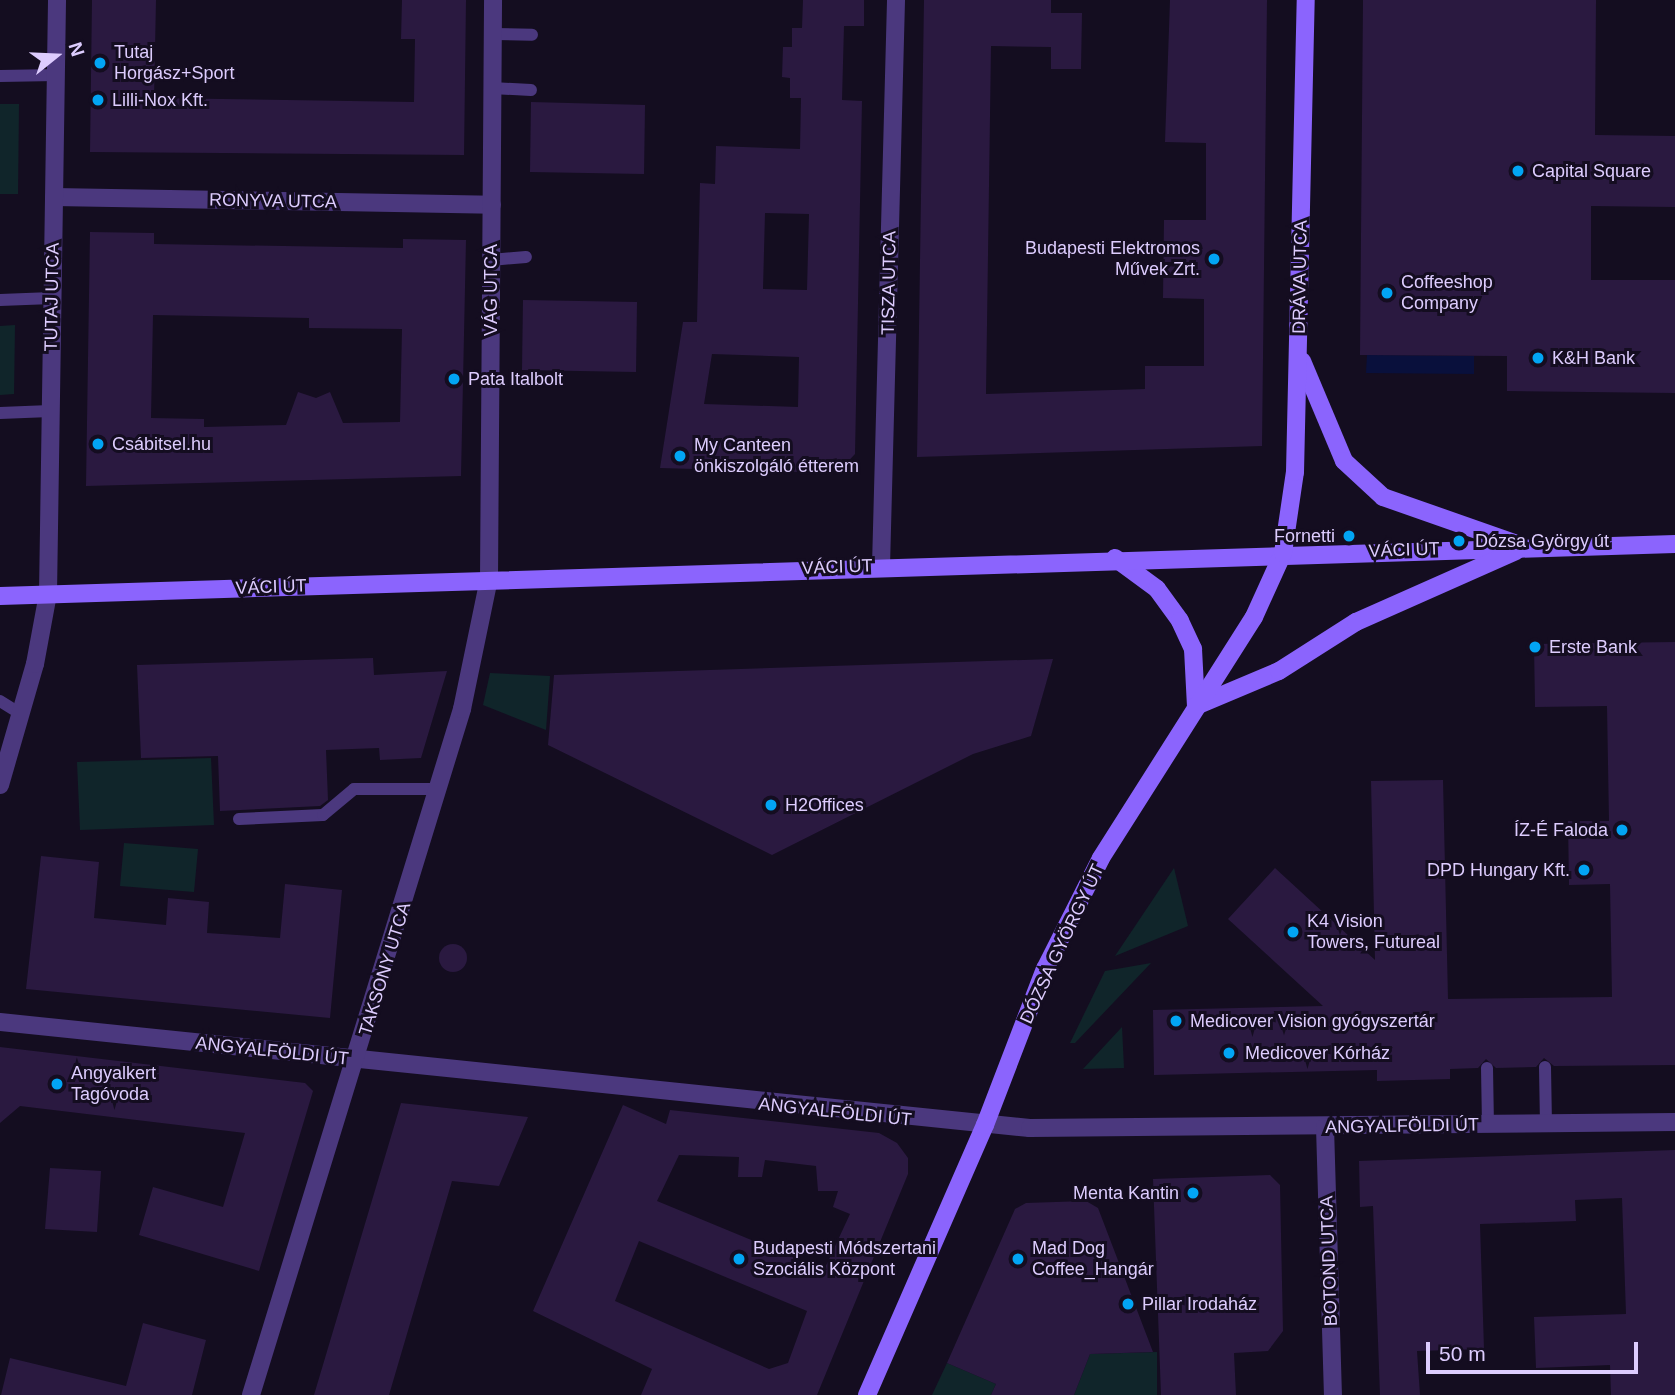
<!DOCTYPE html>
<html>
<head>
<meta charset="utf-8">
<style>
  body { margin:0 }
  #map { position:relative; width:1675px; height:1395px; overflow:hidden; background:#140d20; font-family:Arial,sans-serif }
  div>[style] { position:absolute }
  .green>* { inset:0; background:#10252a }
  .water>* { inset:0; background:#09103c }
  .building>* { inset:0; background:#2a1940 }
  .round { border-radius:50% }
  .service>* { height:12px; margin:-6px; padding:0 6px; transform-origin:6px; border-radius:6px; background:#4b387e }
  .minor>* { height:18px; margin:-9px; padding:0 9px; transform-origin:9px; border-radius:9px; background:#4b387e }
  .secondary>* { height:18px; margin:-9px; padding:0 9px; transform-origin:9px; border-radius:9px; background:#8b64fd }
  .dots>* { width:19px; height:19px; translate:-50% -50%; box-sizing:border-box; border:4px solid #140d20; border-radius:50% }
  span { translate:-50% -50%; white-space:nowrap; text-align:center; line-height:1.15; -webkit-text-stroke:6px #140d20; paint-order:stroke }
  .poi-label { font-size:18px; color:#ddccfe }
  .left { translate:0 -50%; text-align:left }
  .right { translate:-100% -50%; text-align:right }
  .street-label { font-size:18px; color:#ddccfe }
  .north { position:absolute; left:21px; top:21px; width:70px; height:70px; -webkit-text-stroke:5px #140d20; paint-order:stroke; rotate:72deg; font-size:19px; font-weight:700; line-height:28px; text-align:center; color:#ddccfe }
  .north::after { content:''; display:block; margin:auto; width:24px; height:32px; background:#ddccfe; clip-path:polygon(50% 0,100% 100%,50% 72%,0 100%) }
  .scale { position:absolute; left:1426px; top:1342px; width:212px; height:32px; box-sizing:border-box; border:4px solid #ddccfe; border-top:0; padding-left:9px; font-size:21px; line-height:24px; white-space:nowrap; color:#ddccfe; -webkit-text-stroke:5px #140d20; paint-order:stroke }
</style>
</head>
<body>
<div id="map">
  <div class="green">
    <div style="clip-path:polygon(0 104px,19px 104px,18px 194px,0 194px)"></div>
    <div style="clip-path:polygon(15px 325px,14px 394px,0 395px,0 326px)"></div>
    <div style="clip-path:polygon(490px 673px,550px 676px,546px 730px,483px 705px)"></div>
    <div style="clip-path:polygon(211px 758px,214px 825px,80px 830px,77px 762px)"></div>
    <div style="clip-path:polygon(124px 843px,198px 849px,194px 892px,120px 886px)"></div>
    <div style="clip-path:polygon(1174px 868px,1188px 926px,1115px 956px)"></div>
    <div style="clip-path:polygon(1151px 963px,1075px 1043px,1070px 1043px,1105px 971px)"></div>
    <div style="clip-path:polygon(1122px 1027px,1124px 1068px,1083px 1069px)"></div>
    <div style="clip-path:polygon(1157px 1352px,1157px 1395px,1074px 1395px,1090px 1354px)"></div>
    <div style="clip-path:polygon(947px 1363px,996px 1384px,991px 1395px,932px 1395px)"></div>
  </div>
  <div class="water">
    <div style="clip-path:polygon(1367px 355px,1474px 356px,1474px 374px,1366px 373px)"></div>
  </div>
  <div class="building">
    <div style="clip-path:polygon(92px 0,156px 0,154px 98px,414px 102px,415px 39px,401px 39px,402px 0,466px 0,464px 155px,90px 152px)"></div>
    <div style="clip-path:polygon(evenodd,803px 0,864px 0,864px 26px,844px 26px,842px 100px,862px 101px,855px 454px,837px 473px,660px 468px,683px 322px,697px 322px,700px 183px,715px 184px,716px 146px,800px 149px,801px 98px,790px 98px,790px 78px,782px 77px,783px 47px,792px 47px,792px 28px,802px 28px,803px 0,765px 213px,809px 214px,807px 290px,763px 289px,765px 213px,803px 0,712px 354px,799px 357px,798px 407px,704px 404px,712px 354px)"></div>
    <div style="clip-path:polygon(924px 0,1051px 0,1051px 13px,1082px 13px,1081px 69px,1051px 69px,1051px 47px,991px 46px,986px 394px,1145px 389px,1145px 366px,1204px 366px,1204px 299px,1163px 298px,1164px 220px,1206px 220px,1206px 143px,1165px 142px,1170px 0,1267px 0,1262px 446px,917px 457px)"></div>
    <div style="clip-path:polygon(1363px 0,1596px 0,1595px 135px,1675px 136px,1675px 207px,1591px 206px,1591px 280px,1675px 280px,1675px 393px,1507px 391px,1507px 356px,1360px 355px)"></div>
    <div style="clip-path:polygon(531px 102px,645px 105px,644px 174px,530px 172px)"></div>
    <div style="clip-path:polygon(evenodd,90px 232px,154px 233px,154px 244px,403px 248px,403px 239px,466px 240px,461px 476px,86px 486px,90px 232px,153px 315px,309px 318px,309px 328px,402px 329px,400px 422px,343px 423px,330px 392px,316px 398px,298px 392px,286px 425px,204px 427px,204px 419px,151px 418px,153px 315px)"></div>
    <div style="clip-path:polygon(523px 300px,637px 302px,636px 372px,522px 370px)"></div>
    <div style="clip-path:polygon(1675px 642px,1675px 1065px,1554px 1066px,1544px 1058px,1536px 1067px,1496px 1068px,1486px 1059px,1478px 1068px,1450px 1069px,1450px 1079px,1377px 1081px,1377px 1070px,1154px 1075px,1153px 1010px,1323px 1006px,1228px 919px,1275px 868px,1375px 960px,1371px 781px,1443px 780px,1448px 999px,1612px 997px,1610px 884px,1569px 885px,1568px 821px,1609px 821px,1607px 706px,1535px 707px,1534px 644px)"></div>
    <div style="clip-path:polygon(373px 658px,374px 675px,447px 671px,421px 758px,380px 760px,379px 748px,326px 750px,328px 800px,320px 806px,220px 811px,218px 756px,141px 758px,137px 665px)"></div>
    <div style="clip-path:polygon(1053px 659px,1031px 736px,973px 754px,772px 855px,548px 745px,554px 675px)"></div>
    <div style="clip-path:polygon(41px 856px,99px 862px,94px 918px,166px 925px,168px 898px,209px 902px,207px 933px,280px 938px,285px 884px,342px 890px,330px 1018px,26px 989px)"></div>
    <div class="round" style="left:439px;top:944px;width:28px;height:28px"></div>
    <div style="clip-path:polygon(0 1047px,305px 1083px,313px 1091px,259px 1271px,139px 1235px,153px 1187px,223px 1207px,245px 1133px,20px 1106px,0 1123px)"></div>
    <div style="clip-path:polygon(401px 1103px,528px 1117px,499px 1186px,452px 1181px,389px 1395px,314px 1395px)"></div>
    <div style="clip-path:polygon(evenodd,623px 1105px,666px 1124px,670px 1110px,879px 1133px,897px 1143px,908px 1158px,908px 1174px,817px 1395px,641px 1395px,652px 1369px,533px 1311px,623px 1105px,679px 1155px,739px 1157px,738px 1177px,762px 1177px,765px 1160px,816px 1166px,818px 1191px,838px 1191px,833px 1207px,850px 1214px,824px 1270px,657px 1201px,679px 1155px,623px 1105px,639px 1241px,807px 1311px,788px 1363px,769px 1369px,615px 1301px,639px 1241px)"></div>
    <div style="clip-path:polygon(1675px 1150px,1675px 1395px,1611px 1395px,1610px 1365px,1536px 1368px,1534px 1317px,1626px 1314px,1622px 1198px,1575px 1200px,1576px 1221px,1480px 1224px,1484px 1349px,1417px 1351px,1420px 1395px,1380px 1395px,1373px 1206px,1360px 1207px,1359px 1161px)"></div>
    <div style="clip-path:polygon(50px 1168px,101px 1171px,97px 1232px,45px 1229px)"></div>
    <div style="clip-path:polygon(1270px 1175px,1280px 1185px,1283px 1331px,1268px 1351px,1234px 1353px,1236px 1395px,1161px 1395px,1153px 1179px)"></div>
    <div style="clip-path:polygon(1086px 1201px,1098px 1208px,1153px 1352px,1090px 1354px,1074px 1395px,991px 1395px,996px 1384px,947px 1363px,1015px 1209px,1026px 1203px)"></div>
    <div style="clip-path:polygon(143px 1323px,206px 1340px,192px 1395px,1px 1395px,10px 1358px,126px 1386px)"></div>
  </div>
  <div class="service">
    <div style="left:493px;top:34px;width:39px;rotate:1deg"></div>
    <div style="left:0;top:76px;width:56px;rotate:-1deg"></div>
    <div style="left:492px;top:88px;width:39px;rotate:3deg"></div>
    <div style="left:491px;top:260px;width:35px;rotate:-5deg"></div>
    <div style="left:0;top:300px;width:52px;rotate:-2.2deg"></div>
    <div style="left:0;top:413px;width:50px;rotate:-2.3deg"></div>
    <div style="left:0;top:701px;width:26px;rotate:32deg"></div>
    <div style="left:239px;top:819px;width:84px;rotate:-2.7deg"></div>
    <div style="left:323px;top:815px;width:40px;rotate:-40deg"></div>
    <div style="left:354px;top:789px;width:84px"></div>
    <div style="left:1545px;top:1067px;width:57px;rotate:89deg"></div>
    <div style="left:1487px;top:1068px;width:57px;rotate:89deg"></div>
  </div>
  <div class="minor">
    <div style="left:54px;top:197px;width:438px;rotate:1deg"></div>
    <div style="left:881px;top:566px;width:566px;rotate:-88.48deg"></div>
    <div style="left:0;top:785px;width:126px;rotate:-73.9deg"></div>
    <div style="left:35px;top:664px;width:71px;rotate:-79.5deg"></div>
    <div style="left:48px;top:594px;width:594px;rotate:-89.13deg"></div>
    <div style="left:0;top:1022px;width:1035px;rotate:5.88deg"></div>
    <div style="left:1030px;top:1128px;width:645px;rotate:-0.53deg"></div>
    <div style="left:1325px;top:1127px;width:268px;rotate:88.3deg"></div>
    <div style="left:251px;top:1395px;width:718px;rotate:-72.9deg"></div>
    <div style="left:462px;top:709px;width:133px;rotate:-78.3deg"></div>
    <div style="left:489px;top:579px;width:579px;rotate:-89.6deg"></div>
  </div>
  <div class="secondary">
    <div style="left:1302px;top:361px;width:108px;rotate:67.2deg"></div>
    <div style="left:1344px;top:461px;width:53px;rotate:42.7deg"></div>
    <div style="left:1383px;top:497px;width:139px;rotate:19.3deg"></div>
    <div style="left:1115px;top:558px;width:52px;rotate:36.4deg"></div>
    <div style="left:1157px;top:589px;width:39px;rotate:54deg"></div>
    <div style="left:1180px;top:621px;width:31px;rotate:65deg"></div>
    <div style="left:1193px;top:649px;width:57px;rotate:87deg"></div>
    <div style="left:0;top:596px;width:1676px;rotate:-1.78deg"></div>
    <div style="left:1196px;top:706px;width:90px;rotate:-22.9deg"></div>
    <div style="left:1279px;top:671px;width:91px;rotate:-32.5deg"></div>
    <div style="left:1356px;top:622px;width:175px;rotate:-23.9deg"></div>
    <div style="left:867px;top:1395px;width:295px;rotate:-66.4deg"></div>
    <div style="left:985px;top:1125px;width:167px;rotate:-69deg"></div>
    <div style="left:1045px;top:969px;width:124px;rotate:-63.2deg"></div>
    <div style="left:1101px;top:858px;width:285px;rotate:-57.6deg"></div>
    <div style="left:1254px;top:617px;width:70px;rotate:-65.6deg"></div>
    <div style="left:1283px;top:553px;width:82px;rotate:-81.6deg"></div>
    <div style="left:1295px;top:472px;width:472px;rotate:-88.7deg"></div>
  </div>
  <div class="dots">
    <div style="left:100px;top:63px;background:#02a5f4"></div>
    <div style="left:98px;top:100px;background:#02a5f4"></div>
    <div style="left:1518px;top:171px;background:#02a5f4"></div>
    <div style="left:1214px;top:259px;background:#02a5f4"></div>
    <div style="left:1387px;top:293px;background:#02a5f4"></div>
    <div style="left:1538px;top:358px;background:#02a5f4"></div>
    <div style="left:454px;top:379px;background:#02a5f4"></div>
    <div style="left:98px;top:444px;background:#02a5f4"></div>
    <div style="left:680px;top:456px;background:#02a5f4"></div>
    <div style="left:1349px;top:536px;background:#02a5f4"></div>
    <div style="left:1459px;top:541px;background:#02a5f4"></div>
    <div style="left:1535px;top:647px;background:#02a5f4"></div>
    <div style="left:771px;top:805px;background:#02a5f4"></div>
    <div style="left:1622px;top:830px;background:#02a5f4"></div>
    <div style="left:1584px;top:870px;background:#02a5f4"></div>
    <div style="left:1293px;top:932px;background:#02a5f4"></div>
    <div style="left:1176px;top:1021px;background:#02a5f4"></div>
    <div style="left:1229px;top:1053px;background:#02a5f4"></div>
    <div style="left:57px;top:1084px;background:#02a5f4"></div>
    <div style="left:1193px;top:1193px;background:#02a5f4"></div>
    <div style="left:739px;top:1259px;background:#02a5f4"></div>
    <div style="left:1018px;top:1259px;background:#02a5f4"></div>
    <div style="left:1128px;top:1304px;background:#02a5f4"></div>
  </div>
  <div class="poi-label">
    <span class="left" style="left:114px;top:63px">Tutaj<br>Horgász+Sport</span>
    <span class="left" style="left:112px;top:100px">Lilli-Nox Kft.</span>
    <span class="left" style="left:1532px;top:171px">Capital Square</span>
    <span class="right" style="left:1200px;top:259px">Budapesti Elektromos<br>Művek Zrt.</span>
    <span class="left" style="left:1401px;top:293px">Coffeeshop<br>Company</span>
    <span class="left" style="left:1552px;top:358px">K&amp;H Bank</span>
    <span class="left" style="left:468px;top:379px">Pata Italbolt</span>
    <span class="left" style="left:112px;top:444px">Csábitsel.hu</span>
    <span class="left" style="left:694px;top:456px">My Canteen<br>önkiszolgáló étterem</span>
    <span class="right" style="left:1335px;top:536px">Fornetti</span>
    <span class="left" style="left:1475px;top:541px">Dózsa György út</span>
    <span class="left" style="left:1549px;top:647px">Erste Bank</span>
    <span class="left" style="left:785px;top:805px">H2Offices</span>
    <span class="right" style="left:1608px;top:830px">ÍZ-É Faloda</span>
    <span class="right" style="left:1570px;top:870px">DPD Hungary Kft.</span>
    <span class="left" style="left:1307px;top:932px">K4 Vision<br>Towers, Futureal</span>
    <span class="left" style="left:1190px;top:1021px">Medicover Vision gyógyszertár</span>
    <span class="left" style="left:1245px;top:1053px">Medicover Kórház</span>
    <span class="left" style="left:71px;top:1084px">Angyalkert<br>Tagóvoda</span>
    <span class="right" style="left:1179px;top:1193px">Menta Kantin</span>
    <span class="left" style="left:753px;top:1259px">Budapesti Módszertani<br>Szociális Központ</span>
    <span class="left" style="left:1032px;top:1259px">Mad Dog<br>Coffee_Hangár</span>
    <span class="left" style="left:1142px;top:1304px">Pillar Irodaház</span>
  </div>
  <div class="street-label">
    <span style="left:273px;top:201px;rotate:1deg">RONYVA UTCA</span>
    <span style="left:1300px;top:277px;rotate:-89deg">DRÁVA UTCA</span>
    <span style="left:889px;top:283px;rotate:-89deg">TISZA UTCA</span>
    <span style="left:491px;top:290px;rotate:-90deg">VÁG UTCA</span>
    <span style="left:52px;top:297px;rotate:-89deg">TUTAJ UTCA</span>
    <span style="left:1404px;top:550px;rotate:-2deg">VÁCI ÚT</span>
    <span style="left:837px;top:567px;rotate:-2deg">VÁCI ÚT</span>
    <span style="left:271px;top:587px;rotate:-2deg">VÁCI ÚT</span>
    <span style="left:1062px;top:944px;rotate:-65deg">DÓZSA GYÖRGY ÚT</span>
    <span style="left:385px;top:969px;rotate:-73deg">TAKSONY UTCA</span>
    <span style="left:272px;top:1051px;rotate:6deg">ANGYALFÖLDI ÚT</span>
    <span style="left:835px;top:1112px;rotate:6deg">ANGYALFÖLDI ÚT</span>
    <span style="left:1402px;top:1126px;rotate:-1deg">ANGYALFÖLDI ÚT</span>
    <span style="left:1329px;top:1261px;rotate:-92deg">BOTOND UTCA</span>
  </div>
  <div class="north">N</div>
  <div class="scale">50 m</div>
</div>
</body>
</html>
